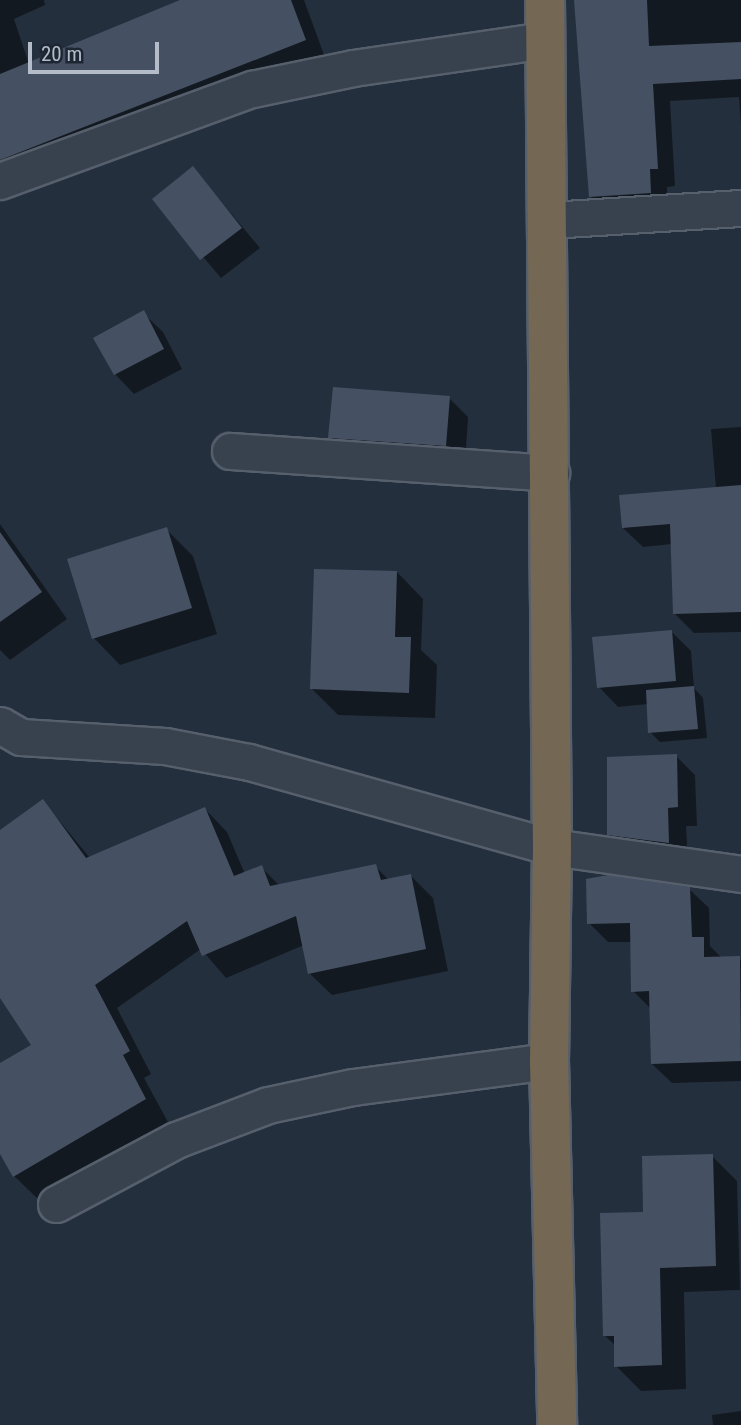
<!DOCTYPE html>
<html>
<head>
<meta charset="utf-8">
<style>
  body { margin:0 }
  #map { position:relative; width:741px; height:1425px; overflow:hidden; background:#242f3e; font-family:"Roboto Condensed",sans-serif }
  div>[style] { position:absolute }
  .shadow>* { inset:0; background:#0007 }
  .building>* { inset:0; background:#455162 }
  .roads { filter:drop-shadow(2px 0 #565f6c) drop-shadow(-2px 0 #565f6c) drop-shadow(0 2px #565f6c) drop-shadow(0 -2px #565f6c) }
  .street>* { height:35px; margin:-17.5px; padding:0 17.5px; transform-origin:17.5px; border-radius:17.5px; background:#38414e }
  .highway>* { height:38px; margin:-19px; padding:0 19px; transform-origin:19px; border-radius:19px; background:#746855 }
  span { translate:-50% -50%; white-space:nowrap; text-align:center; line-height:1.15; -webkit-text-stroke:7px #1d2633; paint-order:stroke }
  .scale { position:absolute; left:28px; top:42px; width:131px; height:32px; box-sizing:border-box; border:4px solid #b4bcc9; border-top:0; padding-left:9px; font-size:21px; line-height:24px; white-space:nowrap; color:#b4bcc9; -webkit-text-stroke:5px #1d2633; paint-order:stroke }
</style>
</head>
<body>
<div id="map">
  <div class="shadow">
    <div style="clip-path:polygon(0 0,44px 0,45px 5px,14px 19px,29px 64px,185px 0,304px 0,327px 63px,16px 184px,0 200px)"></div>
    <div style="clip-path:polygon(576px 0,741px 0,741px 126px,739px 97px,670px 101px,675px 186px,667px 187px,668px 211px,609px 215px,591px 197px)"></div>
    <div style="clip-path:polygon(193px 168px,260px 248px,221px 278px,154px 199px)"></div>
    <div style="clip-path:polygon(143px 313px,163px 332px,182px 369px,134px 394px,115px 374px,96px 338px)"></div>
    <div style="clip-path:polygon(449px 398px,468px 417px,465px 464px,350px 456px,330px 437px)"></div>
    <div style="clip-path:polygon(741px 427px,741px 632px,694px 633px,674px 613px,672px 544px,643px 547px,623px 528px,716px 489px,711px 429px)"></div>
    <div style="clip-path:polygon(0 524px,67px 619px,10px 660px,0 650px)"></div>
    <div style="clip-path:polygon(166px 529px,193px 556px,217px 634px,120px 665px,94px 638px)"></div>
    <div style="clip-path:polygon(397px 572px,423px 599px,421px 650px,437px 665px,435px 718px,338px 715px,312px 689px)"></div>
    <div style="clip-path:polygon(672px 632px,691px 651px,694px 688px,703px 698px,707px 738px,660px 742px,650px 732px,648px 704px,618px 707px,599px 687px)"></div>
    <div style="clip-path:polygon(676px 756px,695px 775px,697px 826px,686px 826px,688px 862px,629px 853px,609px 834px)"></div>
    <div style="clip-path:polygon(43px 801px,90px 858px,205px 809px,227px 832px,245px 874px,261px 867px,280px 886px,375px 866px,389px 880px,410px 875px,433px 898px,448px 971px,332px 995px,309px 973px,304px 945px,226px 978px,201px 949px,117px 1008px,151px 1074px,144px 1078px,168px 1122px,37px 1198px,14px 1176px,0 1150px,0 1065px,34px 1046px,0 997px,0 835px)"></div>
    <div style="clip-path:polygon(689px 889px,709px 908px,710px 946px,722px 958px,741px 960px,741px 1081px,672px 1083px,652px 1064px,651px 1009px,633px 991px,632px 942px,608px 942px,589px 923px)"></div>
    <div style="clip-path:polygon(712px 1156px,737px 1181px,740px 1290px,684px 1292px,686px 1389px,641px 1391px,616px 1366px,616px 1346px,605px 1336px,645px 1213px)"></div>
    <div style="clip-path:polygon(741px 1411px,741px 1425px,713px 1425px,712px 1415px)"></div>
  </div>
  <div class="building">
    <div style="clip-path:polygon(180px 0,291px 0,306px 40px,0 160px,0 74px)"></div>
    <div style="clip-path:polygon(574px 0,647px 0,649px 46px,741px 42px,741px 79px,653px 84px,658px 169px,650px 169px,651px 193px,589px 197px)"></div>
    <div style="clip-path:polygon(193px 166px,242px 228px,200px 260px,152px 199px)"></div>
    <div style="clip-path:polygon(144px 310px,164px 349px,114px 375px,93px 338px)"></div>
    <div style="clip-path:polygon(333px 387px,450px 396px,446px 446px,328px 438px)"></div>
    <div style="clip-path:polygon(741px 485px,741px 612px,673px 614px,670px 524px,622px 528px,619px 495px)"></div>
    <div style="clip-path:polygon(167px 527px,192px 608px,92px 639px,67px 559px)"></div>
    <div style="clip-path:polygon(0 532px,42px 592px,0 622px)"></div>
    <div style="clip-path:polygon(314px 569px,397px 571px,395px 637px,411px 637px,409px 693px,310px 689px)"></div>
    <div style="clip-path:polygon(672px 630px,676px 681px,597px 688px,592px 637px)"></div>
    <div style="clip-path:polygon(694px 686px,698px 729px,648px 733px,646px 690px)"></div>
    <div style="clip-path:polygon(677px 754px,678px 807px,668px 808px,669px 843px,607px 835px,607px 757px)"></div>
    <div style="clip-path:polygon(43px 799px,86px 858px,205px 807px,234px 876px,262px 865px,270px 886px,376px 864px,381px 880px,411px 874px,426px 949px,308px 974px,296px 916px,202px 956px,187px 921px,95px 985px,130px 1051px,123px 1055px,146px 1099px,13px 1177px,0 1154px,0 1063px,31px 1045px,0 998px,0 830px)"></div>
    <div style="clip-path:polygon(608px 875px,690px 887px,692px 937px,704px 937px,704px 957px,740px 956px,741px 1061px,651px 1064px,649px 991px,631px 992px,630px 923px,587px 924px,586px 879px)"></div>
    <div style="clip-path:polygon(713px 1154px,716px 1266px,660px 1268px,662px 1365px,614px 1367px,614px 1336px,603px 1336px,600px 1213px,643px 1212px,642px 1156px)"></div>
  </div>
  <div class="roads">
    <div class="street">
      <div style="left:0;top:181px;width:268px;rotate:-20.1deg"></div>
      <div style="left:252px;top:89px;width:103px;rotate:-11.7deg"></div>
      <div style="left:353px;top:68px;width:195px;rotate:-8.3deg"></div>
      <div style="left:549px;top:220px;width:192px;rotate:-3.6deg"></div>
      <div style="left:230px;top:451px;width:322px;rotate:3.9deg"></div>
      <div style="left:0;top:725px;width:24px;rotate:30deg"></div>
      <div style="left:21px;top:737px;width:144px;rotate:3.6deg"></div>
      <div style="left:165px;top:746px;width:86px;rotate:10.8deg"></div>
      <div style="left:249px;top:762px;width:315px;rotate:15.7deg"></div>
      <div style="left:552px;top:847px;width:191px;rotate:8.1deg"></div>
      <div style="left:56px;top:1204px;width:136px;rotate:-28.1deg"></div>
      <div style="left:176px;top:1140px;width:98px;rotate:-20.8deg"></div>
      <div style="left:268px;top:1105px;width:87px;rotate:-12deg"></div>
      <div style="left:353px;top:1087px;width:198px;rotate:-7.6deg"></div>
    </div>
    <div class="highway">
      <div style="left:545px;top:0;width:847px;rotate:89.53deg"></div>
      <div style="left:552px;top:847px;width:214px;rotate:90.8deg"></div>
      <div style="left:549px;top:1061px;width:364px;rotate:88.7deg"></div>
    </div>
  </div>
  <div class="scale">20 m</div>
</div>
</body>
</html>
